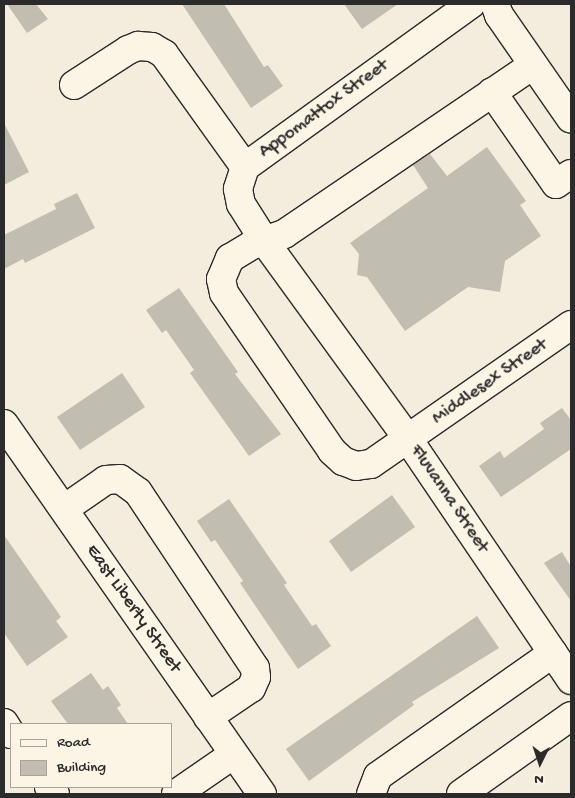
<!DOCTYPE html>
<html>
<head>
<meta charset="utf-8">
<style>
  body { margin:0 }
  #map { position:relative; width:575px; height:798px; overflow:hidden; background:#f4edde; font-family:"Gochi Hand",sans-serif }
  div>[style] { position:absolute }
  .building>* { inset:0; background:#c2bdb1 }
  .roads { filter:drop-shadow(1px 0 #2b2b2b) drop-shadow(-1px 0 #2b2b2b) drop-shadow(0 1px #2b2b2b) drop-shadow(0 -1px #2b2b2b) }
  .minor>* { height:28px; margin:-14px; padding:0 14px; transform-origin:14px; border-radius:14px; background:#fcf5e5 }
  .major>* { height:28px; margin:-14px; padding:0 14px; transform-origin:14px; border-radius:14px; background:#fcf5e5 }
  span { translate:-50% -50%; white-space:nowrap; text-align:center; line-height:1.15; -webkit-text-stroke:4px #fcf5e5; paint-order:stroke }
  .street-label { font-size:19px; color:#2b2b2b }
  .frame { position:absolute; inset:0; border:5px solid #2b2b2b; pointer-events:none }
  .legend { position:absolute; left:10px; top:723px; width:162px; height:65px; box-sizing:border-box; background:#fcf5e5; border:1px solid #a8a49b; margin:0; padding:6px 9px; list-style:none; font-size:15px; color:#2b2b2b }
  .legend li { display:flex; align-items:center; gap:10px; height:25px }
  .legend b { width:25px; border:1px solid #a8a49b }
  .north { position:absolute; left:515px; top:738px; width:50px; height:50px; -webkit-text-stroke:4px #fcf5e5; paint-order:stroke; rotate:184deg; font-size:14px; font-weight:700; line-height:20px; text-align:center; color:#2b2b2b }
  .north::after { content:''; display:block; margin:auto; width:18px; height:22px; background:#2b2b2b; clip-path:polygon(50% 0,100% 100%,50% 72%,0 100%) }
</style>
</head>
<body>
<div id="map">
  <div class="building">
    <div style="clip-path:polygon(7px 4px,36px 4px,48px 19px,27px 33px)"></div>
    <div style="clip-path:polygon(182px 4px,224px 4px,264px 67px,268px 65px,283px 86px,251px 108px)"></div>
    <div style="clip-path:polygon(344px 4px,398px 4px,362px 29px)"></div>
    <div style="clip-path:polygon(4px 123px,29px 172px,4px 185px)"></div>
    <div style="clip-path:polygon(487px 147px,526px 201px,520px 205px,541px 236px,505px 261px,500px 292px,468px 287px,405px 331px,367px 277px,357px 275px,359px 254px,350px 243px,428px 188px,413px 165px,430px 154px,447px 176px)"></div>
    <div style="clip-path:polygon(77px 193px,95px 228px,25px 263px,23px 259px,4px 269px,4px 235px,56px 209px,54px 204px)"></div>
    <div style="clip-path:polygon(179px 288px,238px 372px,235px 374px,281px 434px,249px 456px,190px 373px,194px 370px,166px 330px,162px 333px,146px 310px)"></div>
    <div style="clip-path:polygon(122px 373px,145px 407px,80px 450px,57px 417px)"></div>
    <div style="clip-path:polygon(562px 408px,571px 420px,571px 449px,501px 497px,479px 466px,500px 451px,504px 458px,544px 429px,540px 423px)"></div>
    <div style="clip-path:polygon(392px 495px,415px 527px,351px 572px,329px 541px)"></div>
    <div style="clip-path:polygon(229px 499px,287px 583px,284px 585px,312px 626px,316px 624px,331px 646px,298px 669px,240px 583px,243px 581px,215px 540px,211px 542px,197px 521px)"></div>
    <div style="clip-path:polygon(4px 535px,61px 617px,56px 621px,68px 637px,27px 666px,4px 633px)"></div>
    <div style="clip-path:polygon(562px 552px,571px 567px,571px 601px,544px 563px)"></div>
    <div style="clip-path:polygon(477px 616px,499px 648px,412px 702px,414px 705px,309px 781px,286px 749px)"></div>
    <div style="clip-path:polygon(91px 673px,103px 690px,108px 686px,121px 705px,117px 708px,128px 724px,68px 724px,51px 701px)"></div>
  </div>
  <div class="roads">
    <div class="minor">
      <div style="left:471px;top:4px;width:279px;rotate:144.2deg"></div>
      <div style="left:245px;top:167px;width:23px;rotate:108deg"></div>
      <div style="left:238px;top:189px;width:15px;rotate:79deg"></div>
      <div style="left:241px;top:204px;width:45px;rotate:57.7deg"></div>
      <div style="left:265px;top:242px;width:243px;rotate:54deg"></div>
      <div style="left:408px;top:439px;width:291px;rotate:55.9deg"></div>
      <div style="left:495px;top:4px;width:12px;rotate:70deg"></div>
      <div style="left:499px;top:15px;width:126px;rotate:55.3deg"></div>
      <div style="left:533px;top:65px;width:301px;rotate:145.8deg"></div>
      <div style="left:284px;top:234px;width:34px;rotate:161deg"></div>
      <div style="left:252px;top:245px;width:26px;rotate:149deg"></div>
      <div style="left:230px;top:258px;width:23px;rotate:113deg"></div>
      <div style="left:221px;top:279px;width:14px;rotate:78deg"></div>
      <div style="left:224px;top:293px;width:191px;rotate:55.6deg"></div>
      <div style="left:332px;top:451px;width:15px;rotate:42deg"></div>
      <div style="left:343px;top:461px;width:14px;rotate:21deg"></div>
      <div style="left:356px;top:466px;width:15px;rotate:-8deg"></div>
      <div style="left:371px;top:464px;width:244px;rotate:-34.8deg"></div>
      <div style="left:74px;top:85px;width:64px;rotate:-32.9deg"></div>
      <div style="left:128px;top:50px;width:11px;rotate:-22deg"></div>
      <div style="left:138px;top:46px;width:14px;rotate:4deg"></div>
      <div style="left:152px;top:47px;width:14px;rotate:30deg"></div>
      <div style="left:164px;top:54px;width:139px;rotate:54.4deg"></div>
      <div style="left:492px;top:92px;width:112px;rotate:55.2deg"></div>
      <div style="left:556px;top:184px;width:18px;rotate:-34deg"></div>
      <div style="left:64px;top:509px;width:51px;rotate:-34.6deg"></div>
      <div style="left:106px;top:480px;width:14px;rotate:-4deg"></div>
      <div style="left:120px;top:479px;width:22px;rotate:36deg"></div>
      <div style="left:138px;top:492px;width:211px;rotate:56.4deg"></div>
      <div style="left:255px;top:668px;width:9px;rotate:84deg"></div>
      <div style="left:256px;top:677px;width:12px;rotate:114deg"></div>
      <div style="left:251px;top:688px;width:52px;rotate:146deg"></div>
      <div style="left:4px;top:723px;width:13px;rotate:58deg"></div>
      <div style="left:49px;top:787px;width:9px;rotate:49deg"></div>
      <div style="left:176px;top:794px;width:70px;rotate:-34.6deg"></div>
      <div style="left:371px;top:794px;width:19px;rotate:-69deg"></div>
      <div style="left:378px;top:776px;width:214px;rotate:-35.1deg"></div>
      <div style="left:461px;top:794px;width:135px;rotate:-35.3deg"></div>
    </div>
    <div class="major">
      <div style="left:4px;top:424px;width:451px;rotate:55.1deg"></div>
    </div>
  </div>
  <div class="street-label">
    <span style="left:324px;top:109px;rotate:-36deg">Appomattox Street</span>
    <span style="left:490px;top:382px;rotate:-35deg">Middlesex Street</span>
    <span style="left:449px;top:499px;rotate:56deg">Fluvanna Street</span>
    <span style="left:133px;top:609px;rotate:55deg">East Liberty Street</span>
  </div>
  <div class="frame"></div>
  <ul class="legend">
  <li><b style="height:6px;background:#fcf5e5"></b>Road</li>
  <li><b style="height:14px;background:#c2bdb1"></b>Building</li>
  </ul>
  <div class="north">N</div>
</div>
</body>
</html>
